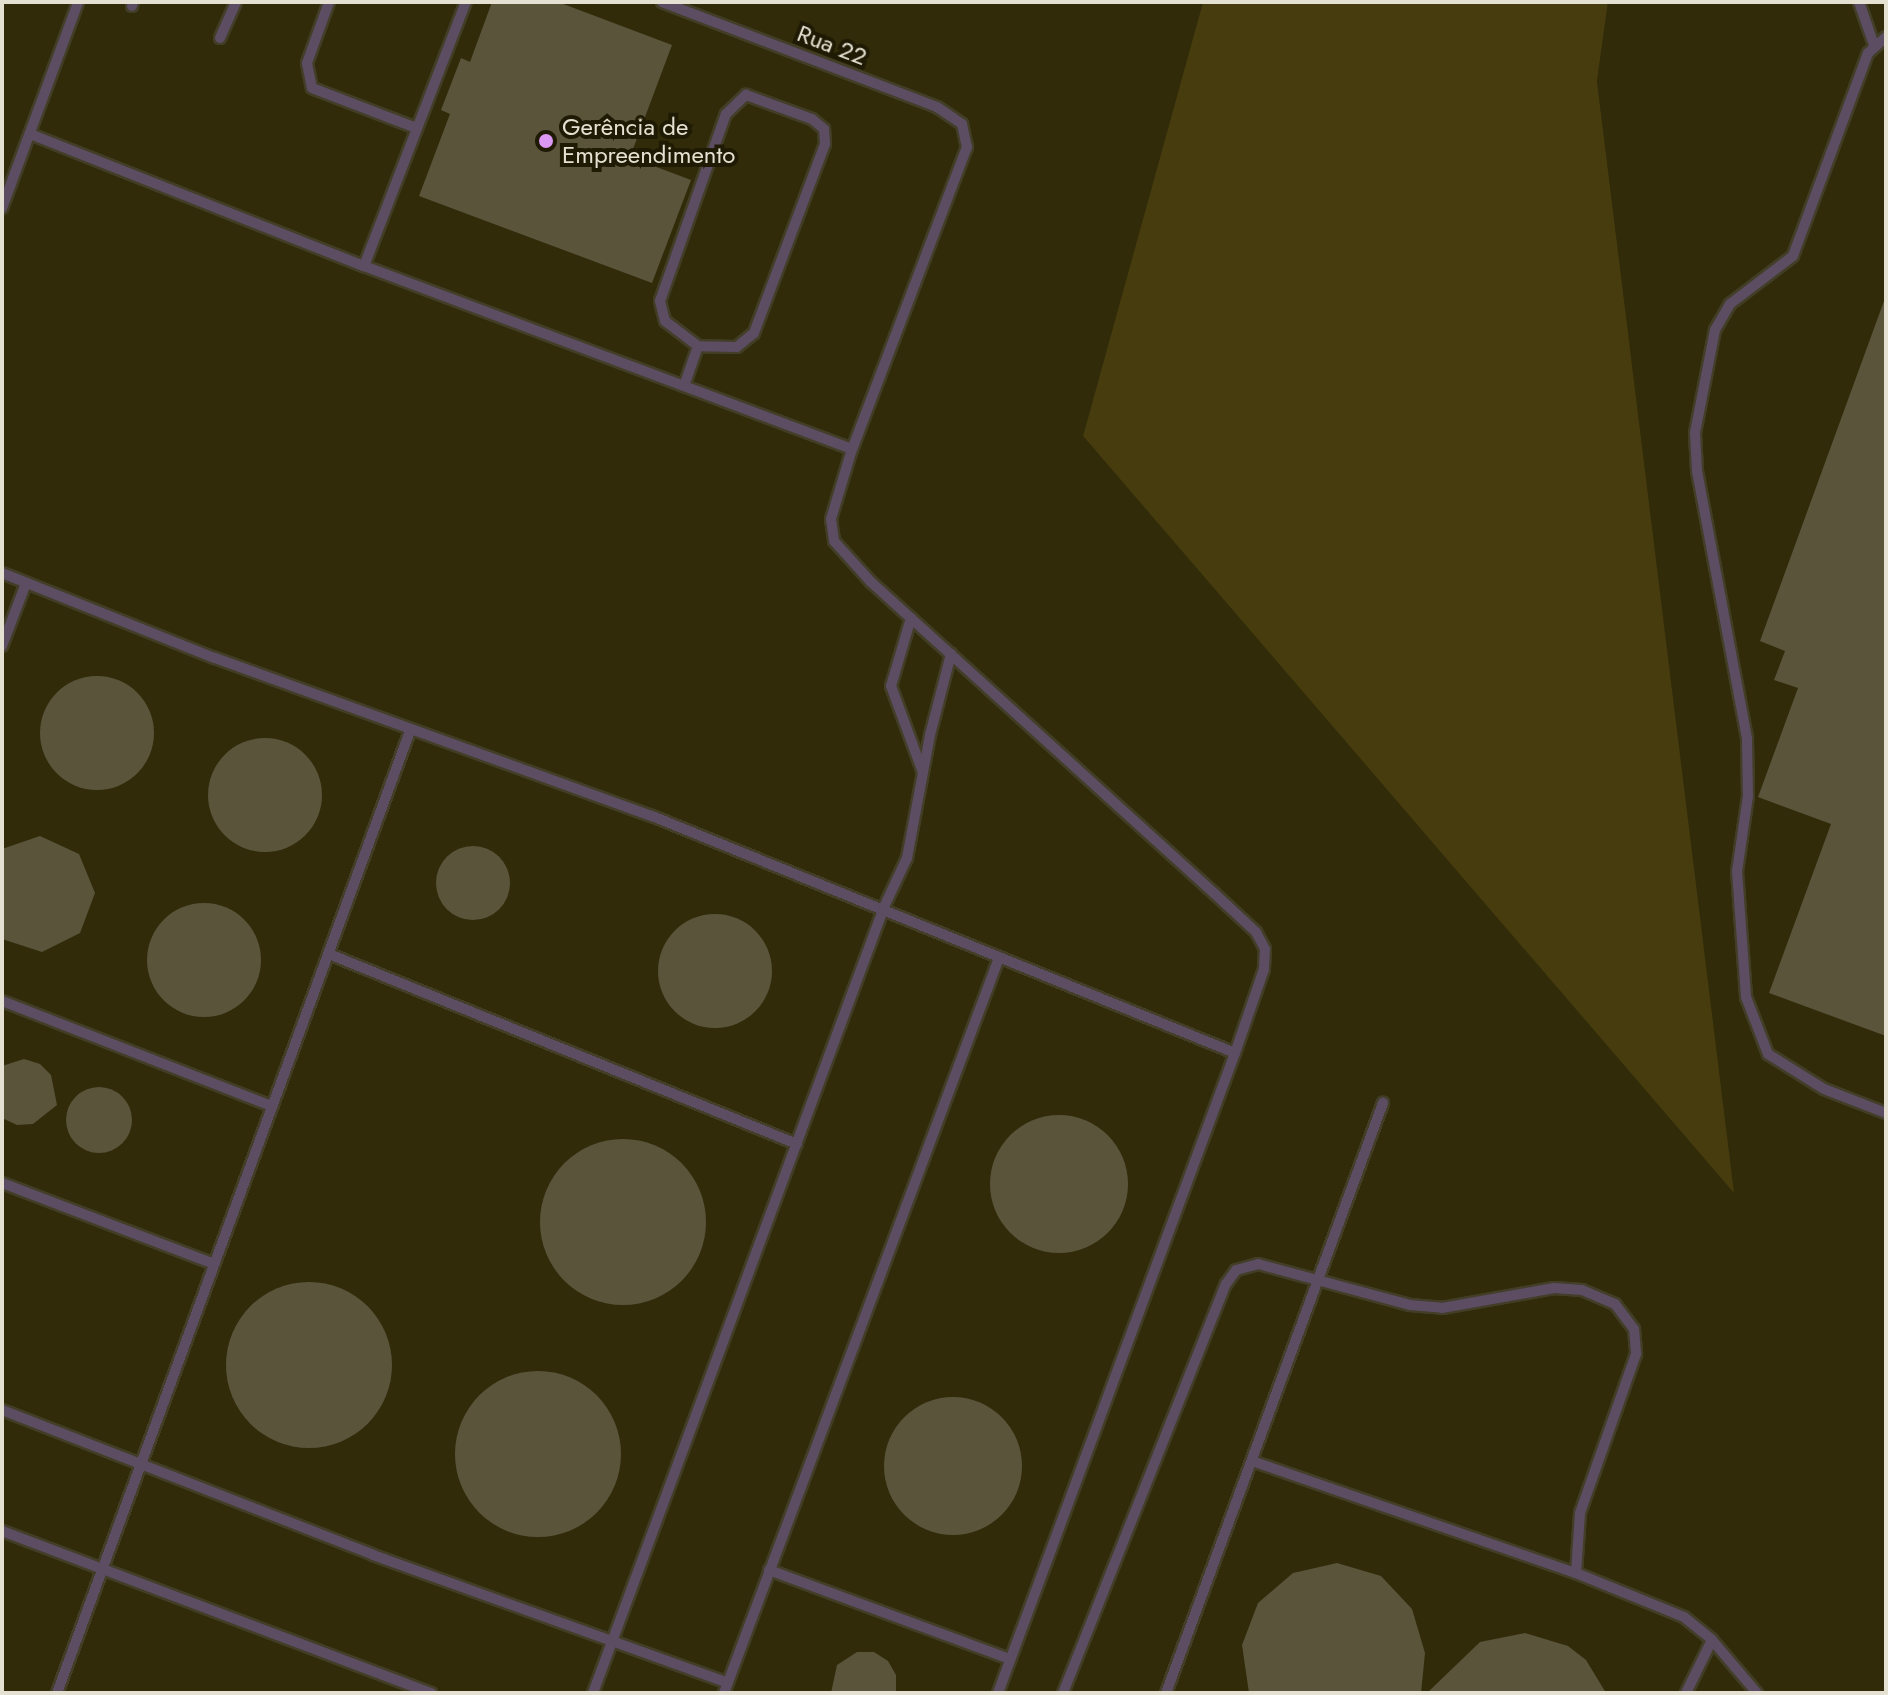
<!DOCTYPE html>
<html>
<head>
<meta charset="utf-8">
<style>
  body { margin:0 }
  #map { position:relative; width:1888px; height:1695px; overflow:hidden; background:#28230b; font-family:Jost,sans-serif }
  div>[style] { position:absolute }
  .built>* { inset:0; background:#312b0a }
  .green>* { inset:0; background:#463c0e }
  .building>* { inset:0; background:#5a543b }
  .round { border-radius:50% }
  .roads { filter:drop-shadow(2px 0 #423e27) drop-shadow(-2px 0 #423e27) drop-shadow(0 2px #423e27) drop-shadow(0 -2px #423e27) }
  .lane>* { height:10px; margin:-5px; padding:0 5px; transform-origin:5px; border-radius:5px; background:#5c4d62 }
  .dots>* { width:22px; height:22px; translate:-50% -50%; box-sizing:border-box; border:4px solid #1f1a03; border-radius:50% }
  span { translate:-50% -50%; white-space:nowrap; text-align:center; line-height:1.15; -webkit-text-stroke:8px #1f1a03; paint-order:stroke }
  .street-label { font-size:24px; color:#e4e1d2 }
  .poi-label { font-size:24px; color:#e4e1d2 }
  .left { translate:0 -50%; text-align:left }
  .frame { position:absolute; inset:0; border:4px solid #e4e1d2; pointer-events:none }
</style>
</head>
<body>
<div id="map">
  <div class="built">
    <div style="clip-path:polygon(2px 2px,1203px 2px,1083px 436px,1733px 1191px,1597px 81px,1608px 2px,1886px 2px,1886px 1693px,2px 1693px)"></div>
  </div>
  <div class="green">
    <div style="clip-path:polygon(1203px 2px,1608px 2px,1597px 81px,1734px 1193px,1083px 436px)"></div>
  </div>
  <div class="building">
    <div style="clip-path:polygon(492px 2px,558px 2px,672px 45px,630px 157px,691px 180px,652px 283px,419px 196px,450px 114px,441px 110px,461px 58px,470px 62px)"></div>
    <div style="clip-path:polygon(1884px 301px,1886px 302px,1886px 1036px,1769px 993px,1831px 824px,1758px 797px,1798px 688px,1774px 680px,1785px 651px,1760px 641px)"></div>
    <div class="round" style="left:40px;top:676px;width:114px;height:114px"></div>
    <div class="round" style="left:208px;top:738px;width:114px;height:114px"></div>
    <div style="clip-path:polygon(40px 836px,79px 854px,95px 893px,80px 933px,42px 952px,2px 939px,2px 849px)"></div>
    <div class="round" style="left:436px;top:846px;width:74px;height:74px"></div>
    <div class="round" style="left:147px;top:903px;width:114px;height:114px"></div>
    <div class="round" style="left:658px;top:914px;width:114px;height:114px"></div>
    <div style="clip-path:polygon(24px 1059px,40px 1064px,51px 1075px,57px 1105px,33px 1124px,17px 1125px,2px 1118px,2px 1066px)"></div>
    <div class="round" style="left:66px;top:1087px;width:66px;height:66px"></div>
    <div class="round" style="left:990px;top:1115px;width:138px;height:138px"></div>
    <div class="round" style="left:540px;top:1139px;width:166px;height:166px"></div>
    <div class="round" style="left:226px;top:1282px;width:166px;height:166px"></div>
    <div class="round" style="left:455px;top:1371px;width:166px;height:166px"></div>
    <div class="round" style="left:884px;top:1397px;width:138px;height:138px"></div>
    <div style="clip-path:polygon(1337px 1563px,1381px 1576px,1412px 1609px,1425px 1653px,1421px 1693px,1249px 1693px,1242px 1645px,1258px 1603px,1293px 1573px)"></div>
    <div style="clip-path:polygon(1525px 1633px,1568px 1646px,1586px 1660px,1606px 1693px,1427px 1693px,1480px 1642px)"></div>
    <div style="clip-path:polygon(857px 1652px,874px 1652px,888px 1661px,896px 1675px,896px 1693px,831px 1693px,837px 1665px)"></div>
  </div>
  <div class="roads">
    <div class="lane">
      <div style="left:329px;top:2px;width:65px;rotate:109.8deg"></div>
      <div style="left:307px;top:63px;width:25px;rotate:79deg"></div>
      <div style="left:312px;top:88px;width:111px;rotate:21deg"></div>
      <div style="left:662px;top:2px;width:294px;rotate:20.9deg"></div>
      <div style="left:937px;top:107px;width:30px;rotate:34deg"></div>
      <div style="left:962px;top:124px;width:24px;rotate:78deg"></div>
      <div style="left:967px;top:147px;width:323px;rotate:110.8deg"></div>
      <div style="left:852px;top:449px;width:73px;rotate:106.7deg"></div>
      <div style="left:831px;top:519px;width:22px;rotate:82deg"></div>
      <div style="left:834px;top:541px;width:55px;rotate:47.9deg"></div>
      <div style="left:871px;top:582px;width:464px;rotate:42.2deg"></div>
      <div style="left:1215px;top:894px;width:56px;rotate:42.8deg"></div>
      <div style="left:1256px;top:932px;width:19px;rotate:62deg"></div>
      <div style="left:1265px;top:949px;width:20px;rotate:93deg"></div>
      <div style="left:1264px;top:969px;width:89px;rotate:109deg"></div>
      <div style="left:1235px;top:1053px;width:682px;rotate:110.32deg"></div>
      <div style="left:1859px;top:2px;width:46px;rotate:70.8deg"></div>
      <div style="left:132px;top:6px;width:4px;rotate:-76deg"></div>
      <div style="left:1886px;top:37px;width:24px;rotate:138deg"></div>
      <div style="left:1868px;top:53px;width:216px;rotate:110.3deg"></div>
      <div style="left:1793px;top:256px;width:79px;rotate:142.7deg"></div>
      <div style="left:1730px;top:304px;width:30px;rotate:120deg"></div>
      <div style="left:1715px;top:330px;width:105px;rotate:101deg"></div>
      <div style="left:1695px;top:433px;width:38px;rotate:87deg"></div>
      <div style="left:1697px;top:471px;width:273px;rotate:79.4deg"></div>
      <div style="left:1747px;top:739px;width:57px;rotate:89deg"></div>
      <div style="left:1748px;top:796px;width:76px;rotate:98.3deg"></div>
      <div style="left:1737px;top:871px;width:126px;rotate:85.9deg"></div>
      <div style="left:1746px;top:997px;width:61px;rotate:68.9deg"></div>
      <div style="left:1768px;top:1054px;width:66px;rotate:32deg"></div>
      <div style="left:1824px;top:1089px;width:66px;rotate:21.2deg"></div>
      <div style="left:220px;top:38px;width:39px;rotate:-66deg"></div>
      <div style="left:746px;top:95px;width:70px;rotate:20deg"></div>
      <div style="left:812px;top:119px;width:16px;rotate:40deg"></div>
      <div style="left:824px;top:129px;width:15px;rotate:86deg"></div>
      <div style="left:825px;top:144px;width:202px;rotate:110.6deg"></div>
      <div style="left:754px;top:333px;width:22px;rotate:141deg"></div>
      <div style="left:737px;top:347px;width:39px;rotate:-179deg"></div>
      <div style="left:698px;top:346px;width:41px;rotate:-142.9deg"></div>
      <div style="left:665px;top:321px;width:21px;rotate:-104deg"></div>
      <div style="left:660px;top:301px;width:198px;rotate:-70.6deg"></div>
      <div style="left:726px;top:114px;width:28px;rotate:-44deg"></div>
      <div style="left:30px;top:134px;width:359px;rotate:21.6deg"></div>
      <div style="left:364px;top:266px;width:521px;rotate:20.56deg"></div>
      <div style="left:2px;top:208px;width:220px;rotate:-69.7deg"></div>
      <div style="left:364px;top:266px;width:283px;rotate:-68.9deg"></div>
      <div style="left:684px;top:386px;width:42px;rotate:-70.7deg"></div>
      <div style="left:2px;top:573px;width:229px;rotate:21.8deg"></div>
      <div style="left:215px;top:658px;width:465px;rotate:19.9deg"></div>
      <div style="left:652px;top:816px;width:629px;rotate:22.12deg"></div>
      <div style="left:911px;top:618px;width:71px;rotate:106.4deg"></div>
      <div style="left:891px;top:686px;width:90px;rotate:69.7deg"></div>
      <div style="left:2px;top:646px;width:67px;rotate:-69.1deg"></div>
      <div style="left:329px;top:954px;width:505px;rotate:22.1deg"></div>
      <div style="left:2px;top:1001px;width:290px;rotate:21.3deg"></div>
      <div style="left:2px;top:1183px;width:227px;rotate:20.9deg"></div>
      <div style="left:2px;top:1410px;width:398px;rotate:21.3deg"></div>
      <div style="left:373px;top:1555px;width:377px;rotate:19.8deg"></div>
      <div style="left:1252px;top:1461px;width:343px;rotate:19.1deg"></div>
      <div style="left:2px;top:1531px;width:459px;rotate:20.7deg"></div>
      <div style="left:769px;top:1570px;width:257px;rotate:20.3deg"></div>
      <div style="left:57px;top:1693px;width:1025px;rotate:-69.85deg"></div>
      <div style="left:593px;top:1693px;width:838px;rotate:-69.68deg"></div>
      <div style="left:884px;top:907px;width:54px;rotate:-64.9deg"></div>
      <div style="left:907px;top:858px;width:125px;rotate:-79.4deg"></div>
      <div style="left:930px;top:735px;width:84px;rotate:-75.5deg"></div>
      <div style="left:724px;top:1693px;width:785px;rotate:-69.49deg"></div>
      <div style="left:1063px;top:1693px;width:440px;rotate:-68.3deg"></div>
      <div style="left:1226px;top:1284px;width:17px;rotate:-54deg"></div>
      <div style="left:1236px;top:1270px;width:23px;rotate:-15deg"></div>
      <div style="left:1258px;top:1264px;width:157px;rotate:15.1deg"></div>
      <div style="left:1410px;top:1305px;width:32px;rotate:5deg"></div>
      <div style="left:1442px;top:1308px;width:114px;rotate:-10.1deg"></div>
      <div style="left:1554px;top:1288px;width:28px;rotate:4deg"></div>
      <div style="left:1582px;top:1290px;width:36px;rotate:23deg"></div>
      <div style="left:1615px;top:1304px;width:31px;rotate:53deg"></div>
      <div style="left:1634px;top:1329px;width:25px;rotate:85deg"></div>
      <div style="left:1636px;top:1354px;width:169px;rotate:109.4deg"></div>
      <div style="left:1580px;top:1513px;width:60px;rotate:93.8deg"></div>
      <div style="left:1576px;top:1573px;width:117px;rotate:22.2deg"></div>
      <div style="left:1684px;top:1617px;width:36px;rotate:39deg"></div>
      <div style="left:1712px;top:1640px;width:70px;rotate:49.7deg"></div>
      <div style="left:1166px;top:1693px;width:629px;rotate:-69.81deg"></div>
      <div style="left:1686px;top:1693px;width:59px;rotate:-63.9deg"></div>
    </div>
  </div>
  <div class="dots">
    <div style="left:546px;top:141px;background:#dc99f4"></div>
  </div>
  <div class="street-label">
    <span style="left:832px;top:45px;rotate:21deg">Rua 22</span>
  </div>
  <div class="poi-label">
    <span class="left" style="left:562px;top:141px">Gerência de<br>Empreendimento</span>
  </div>
  <div class="frame"></div>
</div>
</body>
</html>
